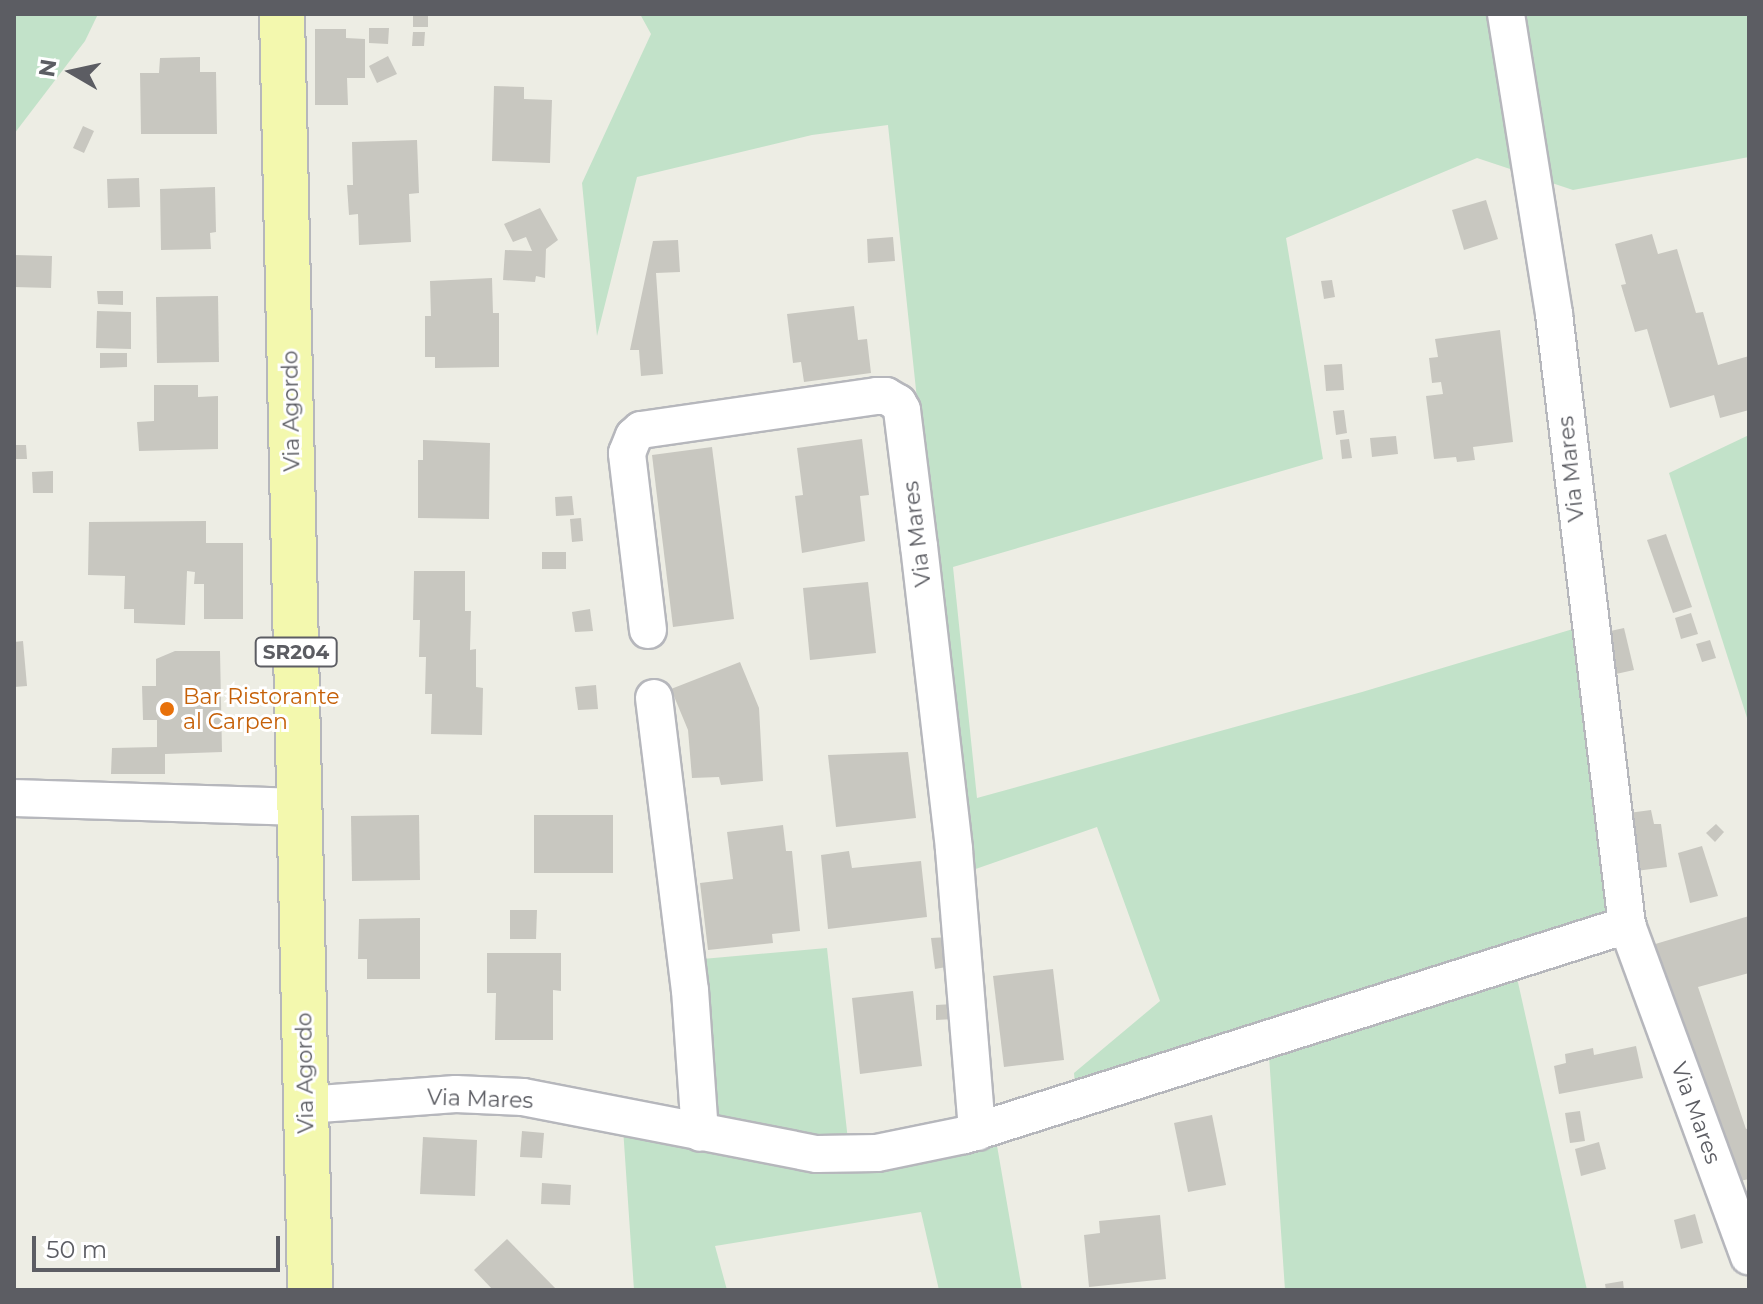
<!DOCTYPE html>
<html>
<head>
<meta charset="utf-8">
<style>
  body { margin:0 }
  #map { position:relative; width:1763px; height:1304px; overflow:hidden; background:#edede4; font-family:Montserrat,sans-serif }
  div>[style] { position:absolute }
  .green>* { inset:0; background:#c2e2c9 }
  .building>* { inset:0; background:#c8c7c0 }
  .roads { filter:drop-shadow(2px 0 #b6b7bc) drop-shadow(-2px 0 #b6b7bc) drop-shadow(0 2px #b6b7bc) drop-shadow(0 -2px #b6b7bc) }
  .street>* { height:36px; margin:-18px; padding:0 18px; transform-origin:18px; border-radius:18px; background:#fff }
  .primary>* { height:44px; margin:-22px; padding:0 22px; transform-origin:22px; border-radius:22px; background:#f3f8ae }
  .dots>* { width:22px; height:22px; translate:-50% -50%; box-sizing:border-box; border:4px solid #fff; border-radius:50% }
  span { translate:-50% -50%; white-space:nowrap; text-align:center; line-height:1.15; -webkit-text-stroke:6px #fff; paint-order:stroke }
  .shield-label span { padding:2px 6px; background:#fff; border:2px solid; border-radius:6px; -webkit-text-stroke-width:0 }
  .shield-label { font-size:20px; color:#5c5d63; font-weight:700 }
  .street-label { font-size:22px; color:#5c5d63 }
  .food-label { font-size:22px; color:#c56008 }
  .left { translate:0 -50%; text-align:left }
  .frame { position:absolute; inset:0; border:16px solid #5c5d63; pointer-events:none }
  .north { position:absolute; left:32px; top:32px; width:80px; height:80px; -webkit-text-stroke:6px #fff; paint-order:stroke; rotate:279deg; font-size:22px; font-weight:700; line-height:32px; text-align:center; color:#5c5d63 }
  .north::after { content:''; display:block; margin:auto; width:28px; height:36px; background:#5c5d63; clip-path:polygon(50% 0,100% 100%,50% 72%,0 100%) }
  .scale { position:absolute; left:32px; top:1236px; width:248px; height:36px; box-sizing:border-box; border:4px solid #5c5d63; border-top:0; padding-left:10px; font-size:24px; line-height:28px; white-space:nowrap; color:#5c5d63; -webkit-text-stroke:6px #fff; paint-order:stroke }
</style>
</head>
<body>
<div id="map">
  <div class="green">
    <div style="clip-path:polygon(14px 14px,98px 14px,85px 41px,14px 134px)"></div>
    <div style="clip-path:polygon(640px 14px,1749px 14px,1749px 157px,1573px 190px,1477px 158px,1286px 238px,1323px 459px,953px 567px,977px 798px,1362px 692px,1573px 629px,1641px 925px,1515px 969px,1587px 1290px,1285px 1290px,1269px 1056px,1077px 1109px,1074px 1073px,1160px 1001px,1097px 827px,967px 872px,888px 125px,812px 135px,637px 177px,597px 336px,582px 183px,651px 34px)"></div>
    <div style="clip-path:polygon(1749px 435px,1749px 724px,1669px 473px)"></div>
    <div style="clip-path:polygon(827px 948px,851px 1168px,995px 1134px,1022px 1290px,939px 1290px,921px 1212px,715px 1246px,727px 1290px,634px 1290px,623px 1128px,694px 1145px,680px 961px)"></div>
  </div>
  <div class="building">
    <div style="clip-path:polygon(413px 14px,428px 14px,428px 27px,413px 27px)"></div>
    <div style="clip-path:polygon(369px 28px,389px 28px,388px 44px,369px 43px)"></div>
    <div style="clip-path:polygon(315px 29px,346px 29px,346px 38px,365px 39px,365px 78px,347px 78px,348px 105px,315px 105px)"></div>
    <div style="clip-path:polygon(413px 32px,425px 32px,424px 46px,412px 46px)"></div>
    <div style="clip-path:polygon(388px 56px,397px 74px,377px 83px,369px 66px)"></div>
    <div style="clip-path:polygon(200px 57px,200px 72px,216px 72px,217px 134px,141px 134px,140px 73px,159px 73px,160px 58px)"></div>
    <div style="clip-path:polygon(494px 86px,524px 87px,524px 99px,552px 100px,550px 163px,492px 161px)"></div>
    <div style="clip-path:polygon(83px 126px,94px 131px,84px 153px,73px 148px)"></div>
    <div style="clip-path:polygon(417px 140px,419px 193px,409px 194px,411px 242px,359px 245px,358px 214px,349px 215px,347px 185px,353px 185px,352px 142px)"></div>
    <div style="clip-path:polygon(139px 178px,140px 207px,108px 208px,107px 179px)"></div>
    <div style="clip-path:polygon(215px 187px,216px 232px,210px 233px,211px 249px,161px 250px,160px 189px)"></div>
    <div style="clip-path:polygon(1486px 200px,1498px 239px,1464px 250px,1452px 210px)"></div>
    <div style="clip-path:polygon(540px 208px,558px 240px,546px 249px,545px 278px,536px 276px,535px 282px,503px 280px,505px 250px,532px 251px,526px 237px,513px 242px,504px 224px)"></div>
    <div style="clip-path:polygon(1652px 234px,1658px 254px,1677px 249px,1696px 313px,1703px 312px,1718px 365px,1749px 356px,1749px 410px,1720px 418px,1714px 395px,1670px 408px,1647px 329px,1635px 332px,1621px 285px,1626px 284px,1615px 244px)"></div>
    <div style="clip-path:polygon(893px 237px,895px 261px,868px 263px,867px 239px)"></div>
    <div style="clip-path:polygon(678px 240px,680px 272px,656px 273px,663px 374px,641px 376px,639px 350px,630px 350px,653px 241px)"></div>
    <div style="clip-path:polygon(14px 255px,52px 256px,51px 288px,14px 287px)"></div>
    <div style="clip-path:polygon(492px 278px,493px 313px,499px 313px,499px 367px,435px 368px,435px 357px,425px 357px,425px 316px,431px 316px,430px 281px)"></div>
    <div style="clip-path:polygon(1332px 280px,1335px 297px,1324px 299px,1321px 281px)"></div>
    <div style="clip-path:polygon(97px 291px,123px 291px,123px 305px,98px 304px)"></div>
    <div style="clip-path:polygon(218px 296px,219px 362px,157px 363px,156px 297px)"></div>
    <div style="clip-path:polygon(854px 306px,858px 340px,867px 339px,871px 373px,804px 382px,801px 362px,793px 363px,787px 314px)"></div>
    <div style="clip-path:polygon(97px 311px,131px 312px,131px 349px,96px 348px)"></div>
    <div style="clip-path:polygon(1500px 330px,1513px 442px,1473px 447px,1475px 460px,1457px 462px,1456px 457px,1434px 459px,1426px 396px,1443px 394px,1441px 382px,1432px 383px,1429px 358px,1438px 357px,1435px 339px)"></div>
    <div style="clip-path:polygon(100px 353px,127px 353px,127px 367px,100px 368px)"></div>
    <div style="clip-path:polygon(1342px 364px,1344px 390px,1326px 391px,1324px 365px)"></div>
    <div style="clip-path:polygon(154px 385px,198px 385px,198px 397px,218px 396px,218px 449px,139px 451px,137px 422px,154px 421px)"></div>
    <div style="clip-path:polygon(1344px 410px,1347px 433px,1336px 435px,1333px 411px)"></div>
    <div style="clip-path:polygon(1396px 436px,1398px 454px,1372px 457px,1370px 438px)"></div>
    <div style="clip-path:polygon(862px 439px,869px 495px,860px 496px,865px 541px,802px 553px,795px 496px,803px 495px,797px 448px)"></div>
    <div style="clip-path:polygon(1349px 439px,1352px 458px,1342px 459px,1340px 440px)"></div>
    <div style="clip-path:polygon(423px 440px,490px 443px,489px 519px,418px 518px,418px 460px,423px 460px)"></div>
    <div style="clip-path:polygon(14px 445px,26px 445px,27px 459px,14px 459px)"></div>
    <div style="clip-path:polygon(712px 447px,734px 619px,673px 627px,652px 455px)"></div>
    <div style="clip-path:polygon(53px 471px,53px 493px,33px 493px,32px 472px)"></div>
    <div style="clip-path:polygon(572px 496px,574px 515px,556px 516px,555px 497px)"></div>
    <div style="clip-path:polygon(581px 518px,583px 541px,572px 542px,570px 519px)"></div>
    <div style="clip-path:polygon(206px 521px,206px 543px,243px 543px,243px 619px,204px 619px,204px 584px,194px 584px,195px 572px,187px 571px,185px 625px,134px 623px,134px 609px,124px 609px,125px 576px,88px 575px,89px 522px)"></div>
    <div style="clip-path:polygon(1666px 534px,1692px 607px,1673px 613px,1647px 540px)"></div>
    <div style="clip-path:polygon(542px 552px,566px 552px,566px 569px,542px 569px)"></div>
    <div style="clip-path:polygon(414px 571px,465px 571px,465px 611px,471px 611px,470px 650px,476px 649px,476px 687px,483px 688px,482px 735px,431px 734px,432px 694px,425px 694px,426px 657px,419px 657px,420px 620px,413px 620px)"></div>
    <div style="clip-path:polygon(868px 582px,876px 653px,810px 660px,803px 588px)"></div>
    <div style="clip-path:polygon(590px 609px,593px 631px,575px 632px,572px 612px)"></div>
    <div style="clip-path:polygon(1691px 613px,1698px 634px,1681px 639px,1675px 618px)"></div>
    <div style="clip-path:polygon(1624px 628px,1634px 670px,1616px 674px,1606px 632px)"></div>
    <div style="clip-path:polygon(1710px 640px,1716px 658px,1702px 662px,1696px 644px)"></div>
    <div style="clip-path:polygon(23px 641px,27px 686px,14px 687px,14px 642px)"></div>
    <div style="clip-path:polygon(175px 651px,220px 651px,222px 752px,165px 754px,165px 774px,111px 774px,112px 748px,157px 747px,157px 720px,143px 720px,142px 686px,156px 686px,156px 659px)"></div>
    <div style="clip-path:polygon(740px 662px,759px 708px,763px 781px,721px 785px,719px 777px,692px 778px,688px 730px,671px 689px)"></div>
    <div style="clip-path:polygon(596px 685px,598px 709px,578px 710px,575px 687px)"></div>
    <div style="clip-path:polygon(908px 752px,916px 818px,836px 827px,828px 755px)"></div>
    <div style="clip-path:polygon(1651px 810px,1654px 824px,1661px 824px,1667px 867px,1628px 872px,1621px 814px)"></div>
    <div style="clip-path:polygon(419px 815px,420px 880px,352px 881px,351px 816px)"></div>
    <div style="clip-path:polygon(534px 815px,613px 815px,613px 873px,534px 873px)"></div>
    <div style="clip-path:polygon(1716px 824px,1724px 832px,1715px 842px,1706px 833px)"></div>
    <div style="clip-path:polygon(783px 825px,786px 851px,792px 851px,800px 931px,772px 934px,773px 943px,708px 950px,700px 883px,733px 879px,727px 832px)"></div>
    <div style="clip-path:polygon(1702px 846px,1718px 896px,1690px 903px,1678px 853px)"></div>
    <div style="clip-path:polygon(849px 851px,852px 868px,921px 861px,927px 917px,828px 929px,821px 855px)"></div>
    <div style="clip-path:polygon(510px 910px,537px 910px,536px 939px,510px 939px)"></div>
    <div style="clip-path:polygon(1749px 916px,1749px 973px,1698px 987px,1746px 1129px,1749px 1128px,1749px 1179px,1740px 1181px,1736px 1166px,1728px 1168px,1652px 945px)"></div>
    <div style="clip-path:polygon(420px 918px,420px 979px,367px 979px,367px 959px,358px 959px,359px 919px)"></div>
    <div style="clip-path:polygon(949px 937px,952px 966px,935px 969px,931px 938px)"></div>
    <div style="clip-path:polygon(487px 953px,561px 953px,561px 991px,553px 990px,553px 1040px,495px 1040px,496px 993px,487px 993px)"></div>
    <div style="clip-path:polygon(1053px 969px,1064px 1060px,1004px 1067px,993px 976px)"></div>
    <div style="clip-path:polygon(913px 991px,922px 1066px,860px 1074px,852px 998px)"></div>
    <div style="clip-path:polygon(954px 1004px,954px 1019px,936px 1020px,936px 1005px)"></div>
    <div style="clip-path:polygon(1636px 1046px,1643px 1078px,1559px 1094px,1554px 1066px,1566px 1063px,1565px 1054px,1593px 1048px,1594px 1055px)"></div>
    <div style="clip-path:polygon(1580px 1111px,1585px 1141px,1570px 1143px,1565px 1113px)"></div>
    <div style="clip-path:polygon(1212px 1115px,1226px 1185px,1188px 1192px,1174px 1123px)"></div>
    <div style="clip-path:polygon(522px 1131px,544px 1133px,542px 1158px,520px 1157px)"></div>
    <div style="clip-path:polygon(423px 1137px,477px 1140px,475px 1196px,420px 1194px)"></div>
    <div style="clip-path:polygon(1599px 1142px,1606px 1169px,1581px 1176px,1575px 1149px)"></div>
    <div style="clip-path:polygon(542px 1183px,571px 1185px,570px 1205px,541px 1204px)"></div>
    <div style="clip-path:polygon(1695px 1214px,1703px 1243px,1681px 1249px,1674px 1220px)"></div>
    <div style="clip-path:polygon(1160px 1215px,1166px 1279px,1089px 1287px,1084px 1235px,1100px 1233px,1099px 1221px)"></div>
    <div style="clip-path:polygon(507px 1239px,557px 1290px,493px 1290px,474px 1270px)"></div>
    <div style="clip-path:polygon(1623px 1281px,1624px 1290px,1606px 1290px,1605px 1284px)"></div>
  </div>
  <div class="roads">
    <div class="street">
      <div style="left:1506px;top:14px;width:304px;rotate:80.9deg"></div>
      <div style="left:1554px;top:314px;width:615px;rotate:83.19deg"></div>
      <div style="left:1627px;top:925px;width:353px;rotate:69.8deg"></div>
      <div style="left:648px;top:630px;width:178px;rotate:-96.8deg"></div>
      <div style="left:627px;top:453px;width:18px;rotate:-68deg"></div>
      <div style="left:634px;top:436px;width:9px;rotate:-41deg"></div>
      <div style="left:641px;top:430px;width:238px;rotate:-8.2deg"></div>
      <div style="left:877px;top:396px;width:9px"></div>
      <div style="left:886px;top:396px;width:14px;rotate:30deg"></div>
      <div style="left:898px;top:403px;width:8px;rotate:60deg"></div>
      <div style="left:902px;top:410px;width:137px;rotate:82.9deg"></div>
      <div style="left:919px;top:546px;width:306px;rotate:83.4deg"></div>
      <div style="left:954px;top:850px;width:283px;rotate:85.3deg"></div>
      <div style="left:654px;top:698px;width:294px;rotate:83deg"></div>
      <div style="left:690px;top:990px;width:143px;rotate:86deg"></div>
      <div style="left:14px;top:798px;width:285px;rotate:1.8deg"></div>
      <div style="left:306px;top:1105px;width:150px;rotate:-4.2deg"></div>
      <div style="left:456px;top:1094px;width:67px;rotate:2.6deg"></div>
      <div style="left:523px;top:1097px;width:299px;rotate:11deg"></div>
      <div style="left:817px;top:1154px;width:60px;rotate:-1deg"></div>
      <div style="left:877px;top:1153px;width:90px;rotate:-11.6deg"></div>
      <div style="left:965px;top:1135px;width:695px;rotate:-17.6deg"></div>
    </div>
    <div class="primary">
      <div style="left:282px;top:14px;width:1276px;rotate:88.74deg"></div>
    </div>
  </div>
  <div class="dots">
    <div style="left:167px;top:709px;background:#e8710a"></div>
  </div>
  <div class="shield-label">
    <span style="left:296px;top:652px">SR204</span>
  </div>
  <div class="street-label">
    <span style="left:291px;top:411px;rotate:-91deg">Via Agordo</span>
    <span style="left:1571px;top:469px;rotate:-96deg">Via Mares</span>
    <span style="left:917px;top:534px;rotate:-97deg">Via Mares</span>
    <span style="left:305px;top:1073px;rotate:-91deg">Via Agordo</span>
    <span style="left:480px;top:1099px;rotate:2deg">Via Mares</span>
    <span style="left:1696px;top:1113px;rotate:70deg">Via Mares</span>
  </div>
  <div class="food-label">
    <span class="left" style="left:183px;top:709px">Bar Ristorante<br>al Carpen</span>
  </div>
  <div class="frame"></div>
  <div class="north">N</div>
  <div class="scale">50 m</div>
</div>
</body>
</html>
